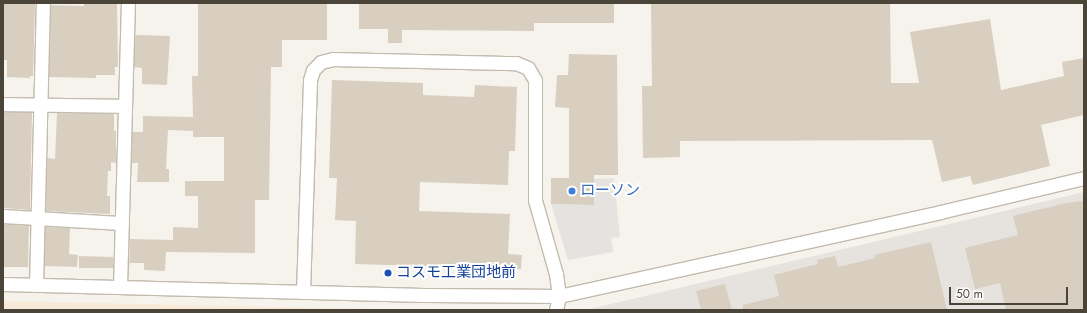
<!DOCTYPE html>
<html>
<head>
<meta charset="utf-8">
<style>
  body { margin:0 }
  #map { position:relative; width:1087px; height:313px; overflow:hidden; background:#f6f3ec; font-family:Jost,"Noto Sans JP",sans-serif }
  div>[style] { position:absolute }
  .commercial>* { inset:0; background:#f7ead8 }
  .industrial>* { inset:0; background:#e6e2dd }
  .parking>* { inset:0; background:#e5e3e0 }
  .building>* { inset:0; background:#d8cfc1 }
  .roads { filter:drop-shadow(1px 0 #c2bbae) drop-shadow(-1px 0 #c2bbae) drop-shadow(0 1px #c2bbae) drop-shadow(0 -1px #c2bbae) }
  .minor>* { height:13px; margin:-6.5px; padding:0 6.5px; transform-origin:6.5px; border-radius:6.5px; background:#fff }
  .dots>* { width:11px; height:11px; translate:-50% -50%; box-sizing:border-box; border:2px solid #fff; border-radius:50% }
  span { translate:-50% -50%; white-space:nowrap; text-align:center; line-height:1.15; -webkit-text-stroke:4px #fff; paint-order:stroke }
  .shop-label { font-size:15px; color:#366cbe }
  .left { translate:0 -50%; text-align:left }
  .transit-label { font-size:15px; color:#164399 }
  .frame { position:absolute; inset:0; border:4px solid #4b4439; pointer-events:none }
  .scale { position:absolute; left:949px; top:287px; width:119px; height:18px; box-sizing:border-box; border:2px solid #4b4439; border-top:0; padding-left:5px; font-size:12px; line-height:14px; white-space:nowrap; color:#4b4439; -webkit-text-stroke:3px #fff; paint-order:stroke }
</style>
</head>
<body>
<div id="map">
  <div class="commercial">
    <div style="clip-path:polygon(3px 301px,420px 310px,3px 310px)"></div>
  </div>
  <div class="industrial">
    <div style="clip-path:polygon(1084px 192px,1084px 310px,589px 310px,590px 309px)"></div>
  </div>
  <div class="parking">
    <div style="clip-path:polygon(614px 178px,620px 237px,611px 238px,613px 252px,568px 260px,551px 204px,594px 205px,594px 179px)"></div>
  </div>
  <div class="building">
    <div style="clip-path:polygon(4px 3px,35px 4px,33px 76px,30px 76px,30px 78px,7px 77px,7px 60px,3px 60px)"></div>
    <div style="clip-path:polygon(198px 3px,327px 3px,327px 40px,282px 40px,282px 67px,271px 67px,269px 200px,255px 200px,255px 253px,166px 252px,165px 271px,144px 270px,144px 263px,130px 263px,129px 268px,130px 239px,173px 240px,173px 227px,198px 228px,198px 196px,185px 196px,185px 181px,224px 181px,224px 137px,193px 137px,193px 131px,168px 130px,166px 169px,169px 169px,169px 182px,137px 182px,138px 163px,132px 163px,132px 132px,143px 132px,143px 116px,193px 117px,192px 76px,198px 76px)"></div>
    <div style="clip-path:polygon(359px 3px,614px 3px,614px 23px,534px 23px,534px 31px,402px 30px,402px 43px,388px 43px,388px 29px,359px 29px)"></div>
    <div style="clip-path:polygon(651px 3px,890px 3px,891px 83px,919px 83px,910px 32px,990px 19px,1001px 90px,1064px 76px,1062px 62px,1084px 58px,1084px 115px,1041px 125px,1050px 166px,973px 185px,970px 176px,942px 182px,932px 140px,680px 141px,680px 157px,643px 158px,642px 86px,652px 86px)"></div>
    <div style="clip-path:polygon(84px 4px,117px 4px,118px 67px,115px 67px,115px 75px,96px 75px,96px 78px,49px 77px,51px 5px,84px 6px)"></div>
    <div style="clip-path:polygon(135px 35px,170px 36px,167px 85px,142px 84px,142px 68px,134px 67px)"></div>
    <div style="clip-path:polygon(569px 54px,617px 55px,618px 175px,594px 175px,594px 205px,551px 204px,551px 178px,569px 178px,569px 108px,555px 107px,557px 75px,568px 75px)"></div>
    <div style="clip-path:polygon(332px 80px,423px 83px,423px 95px,474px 97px,475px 85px,517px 87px,515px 151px,509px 151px,508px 185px,420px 182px,419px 211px,510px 214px,508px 254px,522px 255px,521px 269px,355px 264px,356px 221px,335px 220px,337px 178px,329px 178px)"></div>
    <div style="clip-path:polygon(3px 112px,32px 112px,30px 210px,3px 208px)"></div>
    <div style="clip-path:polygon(57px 113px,114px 114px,114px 131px,116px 131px,116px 163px,111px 162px,111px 171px,108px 171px,107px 196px,110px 196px,110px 214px,46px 211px,47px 158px,55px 159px)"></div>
    <div style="clip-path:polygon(1084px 201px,1084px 310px,1006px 310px,1000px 283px,975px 289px,965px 248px,1018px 235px,1013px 216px,1066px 203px)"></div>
    <div style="clip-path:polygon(3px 224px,29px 226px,28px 267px,3px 267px)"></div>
    <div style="clip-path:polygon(45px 227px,70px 228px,69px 254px,78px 255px,77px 267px,44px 266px)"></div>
    <div style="clip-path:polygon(931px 242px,947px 310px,743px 310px,743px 305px,779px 296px,774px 275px,818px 264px,817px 260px,835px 256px,838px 267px,875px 258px,874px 255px)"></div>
    <div style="clip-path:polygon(79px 256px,113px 257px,113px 268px,79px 268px)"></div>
    <div style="clip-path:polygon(725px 284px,732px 310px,701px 310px,696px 291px)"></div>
  </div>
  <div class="roads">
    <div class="minor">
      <div style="left:3px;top:104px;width:122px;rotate:0.9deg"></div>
      <div style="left:3px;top:216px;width:119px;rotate:3.4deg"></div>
      <div style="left:3px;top:284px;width:421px;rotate:1.5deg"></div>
      <div style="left:424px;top:295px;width:135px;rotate:0.4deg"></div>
      <div style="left:559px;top:296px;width:390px;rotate:-12.4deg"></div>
      <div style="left:940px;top:212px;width:148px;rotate:-13.3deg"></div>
      <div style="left:36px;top:285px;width:282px;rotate:-88.6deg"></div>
      <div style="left:120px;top:287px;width:284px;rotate:-88.4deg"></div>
      <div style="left:303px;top:292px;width:212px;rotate:-88.1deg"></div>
      <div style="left:310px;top:80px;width:10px;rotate:-73deg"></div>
      <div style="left:313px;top:70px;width:11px;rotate:-45deg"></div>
      <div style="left:321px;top:62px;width:12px;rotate:-14deg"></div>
      <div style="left:333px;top:59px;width:183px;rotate:1.3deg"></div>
      <div style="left:516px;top:63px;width:13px;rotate:23deg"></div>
      <div style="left:528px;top:68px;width:14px;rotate:60deg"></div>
      <div style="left:535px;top:80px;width:120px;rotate:90deg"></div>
      <div style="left:535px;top:200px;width:77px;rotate:74.2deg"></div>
      <div style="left:556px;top:274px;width:22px;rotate:82deg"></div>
      <div style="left:559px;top:296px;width:14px;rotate:102deg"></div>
    </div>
  </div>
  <div class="dots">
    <div style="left:572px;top:191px;background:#3f7fe0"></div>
    <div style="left:388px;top:273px;background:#1a4fb4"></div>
  </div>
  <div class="shop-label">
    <span class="left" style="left:580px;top:191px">ローソン</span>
  </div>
  <div class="transit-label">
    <span class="left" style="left:396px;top:273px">コスモ工業団地前</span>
  </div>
  <div class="frame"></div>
  <div class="scale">50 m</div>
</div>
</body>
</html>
